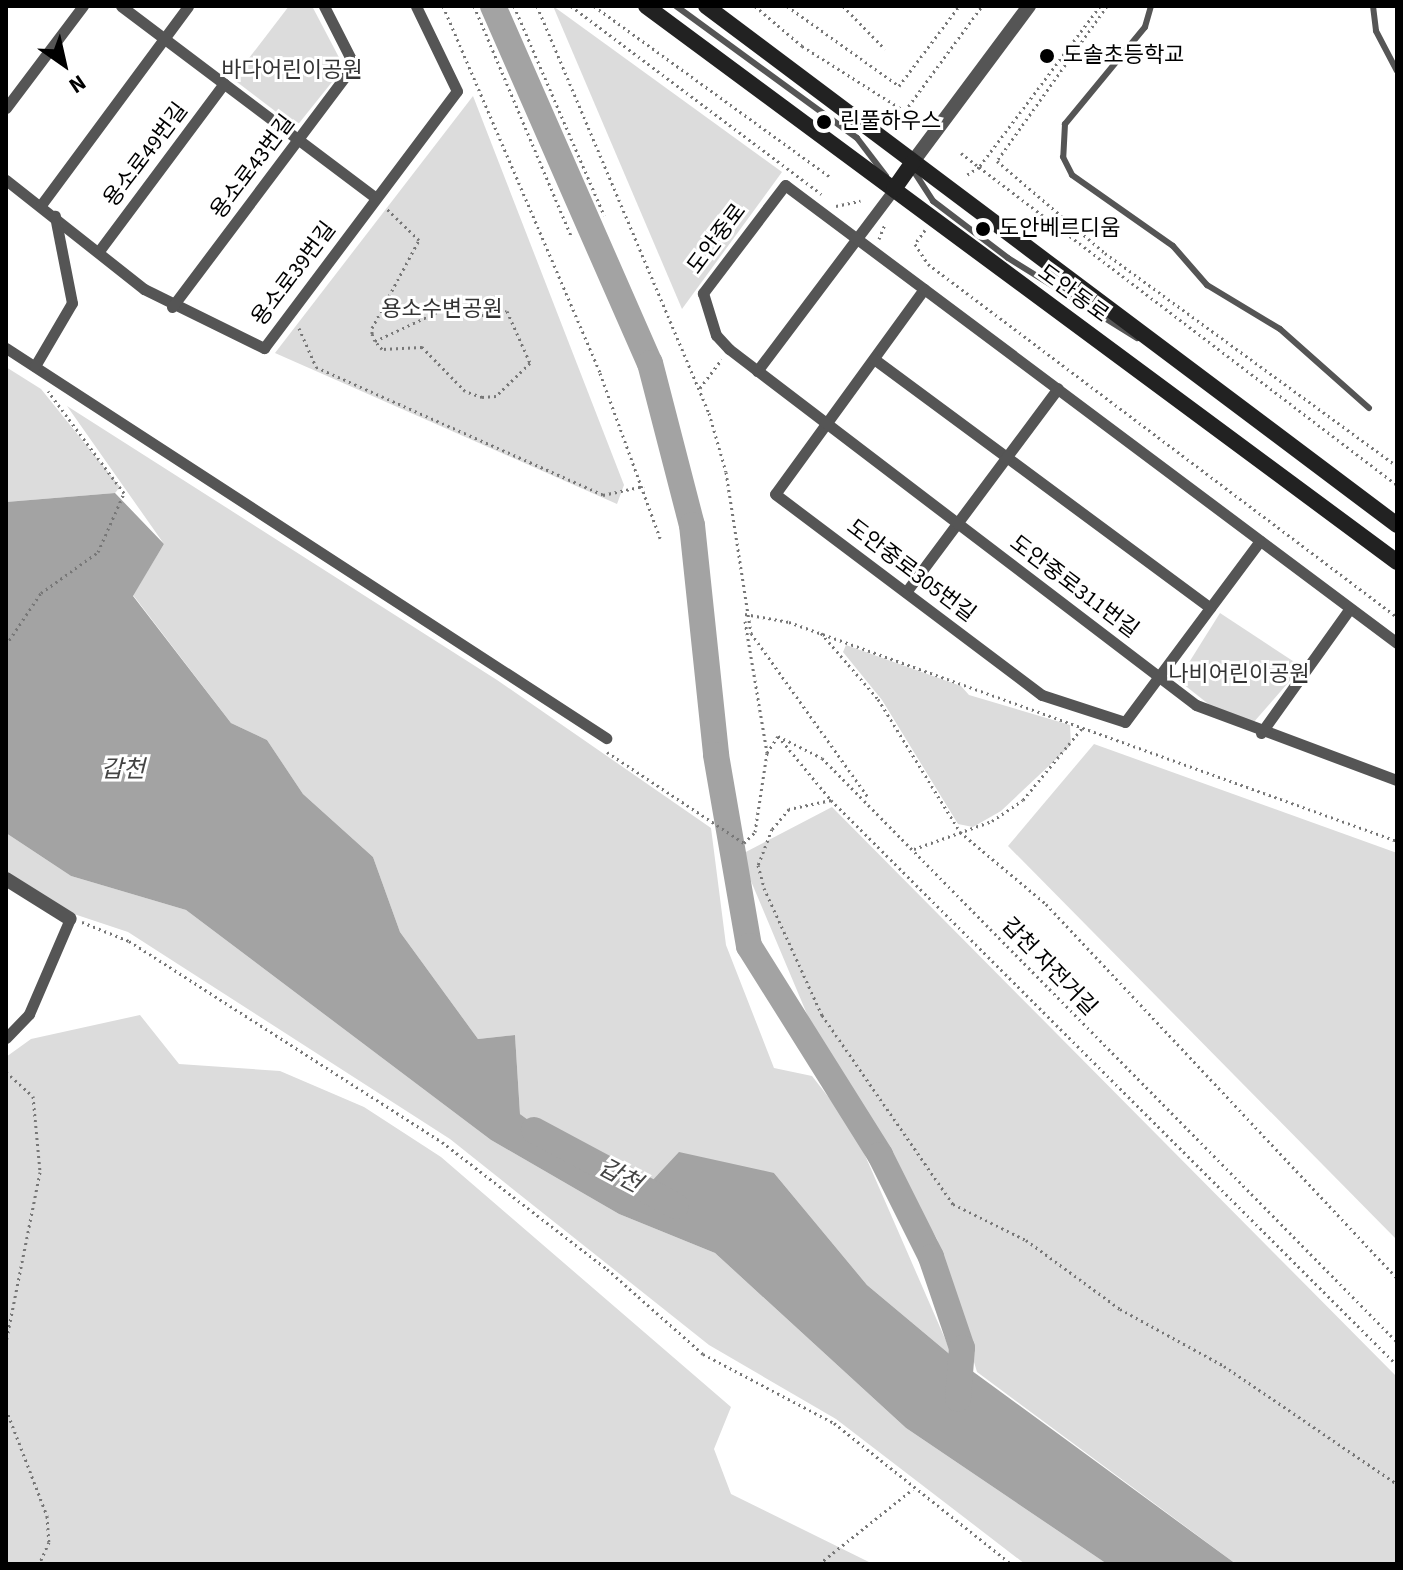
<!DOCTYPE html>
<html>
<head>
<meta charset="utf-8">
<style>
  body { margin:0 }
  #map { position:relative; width:1403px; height:1570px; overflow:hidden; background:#fff; font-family:"Source Sans 3","Noto Sans KR",sans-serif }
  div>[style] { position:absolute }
  .green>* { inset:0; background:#dcdcdc }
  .water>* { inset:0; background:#a3a3a3 }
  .river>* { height:26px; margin:-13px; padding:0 13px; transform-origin:13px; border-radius:13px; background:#a3a3a3 }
  .path>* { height:3px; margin-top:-1.5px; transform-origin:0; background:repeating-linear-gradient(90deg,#777 0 2px,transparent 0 6px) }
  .service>* { height:6px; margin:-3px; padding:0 3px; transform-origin:3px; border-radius:3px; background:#555 }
  .minor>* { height:11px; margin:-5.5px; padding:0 5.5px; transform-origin:5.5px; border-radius:5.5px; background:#555 }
  .tertiary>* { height:14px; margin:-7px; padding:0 7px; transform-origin:7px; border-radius:7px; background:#555 }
  .secondary>* { height:16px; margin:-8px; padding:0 8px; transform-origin:8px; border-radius:8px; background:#222 }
  .dots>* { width:22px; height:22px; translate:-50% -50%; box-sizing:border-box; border:4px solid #fff; border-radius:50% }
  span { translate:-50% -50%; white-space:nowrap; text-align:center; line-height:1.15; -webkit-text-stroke:6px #fff; paint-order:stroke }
  .poi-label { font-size:22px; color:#000 }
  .left { translate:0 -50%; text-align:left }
  .park-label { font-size:22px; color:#333 }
  .street-label { font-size:22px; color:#000 }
  .water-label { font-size:24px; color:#444; font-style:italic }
  .frame { position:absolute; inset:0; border:8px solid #000; pointer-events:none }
  .north { position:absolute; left:24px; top:24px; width:80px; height:80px; -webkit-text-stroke:6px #fff; paint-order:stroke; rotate:146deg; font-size:22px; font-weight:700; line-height:32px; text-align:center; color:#000 }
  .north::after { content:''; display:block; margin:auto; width:28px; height:36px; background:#000; clip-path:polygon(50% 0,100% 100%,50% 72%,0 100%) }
</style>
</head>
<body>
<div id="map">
  <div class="green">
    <div style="clip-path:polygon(289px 6px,312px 6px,344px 67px,296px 127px,233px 79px)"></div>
    <div style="clip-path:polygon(553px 6px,782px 172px,682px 309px)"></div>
    <div style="clip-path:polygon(473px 96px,624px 485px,617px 504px,275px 353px)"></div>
    <div style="clip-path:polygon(6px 367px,41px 389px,120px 487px,115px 493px,6px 502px)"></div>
    <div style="clip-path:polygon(67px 406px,497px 680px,711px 828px,726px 945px,774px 1068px,812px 1076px,854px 1130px,953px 1357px,867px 1285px,774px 1173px,636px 1198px,520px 1114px,515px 1035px,478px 1039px,400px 932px,373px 857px,303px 794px,267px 740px,231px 723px,133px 595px,164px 544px)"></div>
    <div style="clip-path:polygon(1220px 613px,1302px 667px,1253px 723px,1216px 710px,1178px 680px)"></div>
    <div style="clip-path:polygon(846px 645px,961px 686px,969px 695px,1070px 725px,1071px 745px,1001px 811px,973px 827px,958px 824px,882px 700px,843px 652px)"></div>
    <div style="clip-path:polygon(1094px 744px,1397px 853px,1397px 1240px,1008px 846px)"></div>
    <div style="clip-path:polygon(832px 807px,1397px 1377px,1397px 1564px,1236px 1564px,977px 1372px,937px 1239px,812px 1026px,740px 855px)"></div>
    <div style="clip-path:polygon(6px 833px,71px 876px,186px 910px,491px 1140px,619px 1214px,715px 1253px,906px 1428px,1107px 1564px,1025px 1564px,836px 1419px,709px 1345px,450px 1139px,128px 932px,68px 912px,6px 873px)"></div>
    <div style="clip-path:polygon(140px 1015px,179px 1064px,280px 1071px,364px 1107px,441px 1157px,731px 1407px,714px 1449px,731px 1494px,873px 1564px,6px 1564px,6px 1057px,31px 1039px)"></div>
  </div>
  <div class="water">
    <div style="clip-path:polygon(115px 493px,164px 544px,133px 596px,231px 723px,267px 740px,303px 794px,373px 857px,400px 932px,478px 1039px,515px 1035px,520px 1114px,636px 1198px,679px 1152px,774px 1173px,867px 1285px,953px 1357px,1236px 1564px,1107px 1564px,906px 1428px,715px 1253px,619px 1214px,491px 1140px,186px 910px,71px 876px,6px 833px,6px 502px)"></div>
  </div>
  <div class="river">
    <div style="left:493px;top:6px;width:390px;rotate:66.3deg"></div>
    <div style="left:650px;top:363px;width:167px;rotate:75.5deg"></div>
    <div style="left:692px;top:525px;width:231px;rotate:84deg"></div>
    <div style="left:716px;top:755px;width:194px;rotate:80.2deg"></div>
    <div style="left:749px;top:946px;width:247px;rotate:57.9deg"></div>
    <div style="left:880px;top:1155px;width:114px;rotate:63.4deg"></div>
    <div style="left:931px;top:1257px;width:96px;rotate:71.2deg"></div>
    <div style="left:962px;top:1348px;width:51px;rotate:94.5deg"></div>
    <div style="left:534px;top:1130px;width:161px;rotate:28.2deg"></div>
  </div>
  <div class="path">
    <div style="left:443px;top:6px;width:399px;rotate:66.8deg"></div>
    <div style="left:600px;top:373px;width:176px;rotate:70deg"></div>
    <div style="left:474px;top:6px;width:250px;rotate:67.1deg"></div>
    <div style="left:514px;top:6px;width:228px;rotate:66.7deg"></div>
    <div style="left:537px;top:6px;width:442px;rotate:67.1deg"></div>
    <div style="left:709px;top:413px;width:61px;rotate:73.9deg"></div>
    <div style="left:726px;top:472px;width:163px;rotate:81.2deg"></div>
    <div style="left:751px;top:633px;width:201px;rotate:54.5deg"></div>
    <div style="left:571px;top:6px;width:313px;rotate:36.9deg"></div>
    <div style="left:594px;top:6px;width:291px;rotate:35.9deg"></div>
    <div style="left:755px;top:6px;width:62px;rotate:40.4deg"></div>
    <div style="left:802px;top:46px;width:122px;rotate:32.3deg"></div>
    <div style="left:905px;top:111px;width:130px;rotate:-53.7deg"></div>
    <div style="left:787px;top:6px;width:138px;rotate:35.5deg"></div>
    <div style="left:899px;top:86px;width:100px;rotate:-53.1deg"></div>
    <div style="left:843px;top:6px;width:60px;rotate:45.7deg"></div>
    <div style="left:1100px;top:6px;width:201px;rotate:126.9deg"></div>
    <div style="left:979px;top:167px;width:525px;rotate:37.26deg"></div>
    <div style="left:1107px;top:6px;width:190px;rotate:125.4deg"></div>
    <div style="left:997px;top:161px;width:142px;rotate:40.4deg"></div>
    <div style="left:1105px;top:253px;width:361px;rotate:36.1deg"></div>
    <div style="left:961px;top:153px;width:23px;rotate:38deg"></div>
    <div style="left:979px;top:167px;width:17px;rotate:147deg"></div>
    <div style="left:836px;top:206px;width:25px;rotate:-12deg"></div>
    <div style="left:925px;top:230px;width:17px;rotate:126deg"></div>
    <div style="left:915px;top:244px;width:24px;rotate:57deg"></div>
    <div style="left:928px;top:264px;width:587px;rotate:36.97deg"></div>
    <div style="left:879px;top:239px;width:16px;rotate:-68deg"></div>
    <div style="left:299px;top:328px;width:43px;rotate:66.4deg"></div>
    <div style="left:316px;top:367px;width:314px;rotate:24deg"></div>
    <div style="left:603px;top:495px;width:42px;rotate:-12.4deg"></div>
    <div style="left:375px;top:341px;width:76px;rotate:-24.9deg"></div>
    <div style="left:444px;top:309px;width:27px;rotate:17deg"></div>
    <div style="left:470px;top:317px;width:37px;rotate:-9deg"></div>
    <div style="left:507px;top:311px;width:57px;rotate:66.1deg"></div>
    <div style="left:530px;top:363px;width:47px;rotate:135.9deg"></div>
    <div style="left:496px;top:396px;width:14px;rotate:176deg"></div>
    <div style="left:482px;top:397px;width:18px;rotate:-161deg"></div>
    <div style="left:465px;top:391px;width:62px;rotate:-134.3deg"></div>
    <div style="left:422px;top:347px;width:40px;rotate:177.1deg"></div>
    <div style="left:382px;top:349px;width:11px;rotate:-131deg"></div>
    <div style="left:375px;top:341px;width:8px;rotate:-113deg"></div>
    <div style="left:372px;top:334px;width:6px;rotate:-90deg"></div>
    <div style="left:372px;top:328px;width:100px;rotate:-61.9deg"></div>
    <div style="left:419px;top:240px;width:46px;rotate:-135.9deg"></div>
    <div style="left:700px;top:388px;width:36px;rotate:-53deg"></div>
    <div style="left:745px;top:614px;width:45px;rotate:10.3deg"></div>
    <div style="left:789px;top:622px;width:646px;rotate:19.81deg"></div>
    <div style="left:745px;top:621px;width:133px;rotate:80.5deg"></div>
    <div style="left:821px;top:633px;width:87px;rotate:49.2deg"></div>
    <div style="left:878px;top:699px;width:156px;rotate:58.3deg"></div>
    <div style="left:960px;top:832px;width:112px;rotate:39.9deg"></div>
    <div style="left:1046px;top:904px;width:513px;rotate:46.82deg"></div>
    <div style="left:6px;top:645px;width:63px;rotate:-56.1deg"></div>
    <div style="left:41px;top:593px;width:70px;rotate:-35.7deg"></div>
    <div style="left:98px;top:552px;width:64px;rotate:-66.2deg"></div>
    <div style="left:124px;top:493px;width:127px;rotate:-126.7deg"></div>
    <div style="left:778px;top:736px;width:83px;rotate:50.4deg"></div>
    <div style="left:831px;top:800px;width:800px;rotate:44.95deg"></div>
    <div style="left:607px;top:752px;width:164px;rotate:33.6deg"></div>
    <div style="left:744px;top:843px;width:16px;rotate:-45deg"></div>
    <div style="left:755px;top:832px;width:80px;rotate:-81.4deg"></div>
    <div style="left:767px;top:753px;width:20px;rotate:-57deg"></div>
    <div style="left:778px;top:736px;width:49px;rotate:26.6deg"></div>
    <div style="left:822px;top:758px;width:820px;rotate:45.44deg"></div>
    <div style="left:831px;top:800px;width:43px;rotate:167.9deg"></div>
    <div style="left:789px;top:809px;width:26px;rotate:130deg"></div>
    <div style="left:772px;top:829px;width:39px;rotate:111deg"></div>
    <div style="left:758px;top:865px;width:24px;rotate:75deg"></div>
    <div style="left:764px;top:888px;width:140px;rotate:65.5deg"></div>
    <div style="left:822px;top:1015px;width:230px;rotate:55.3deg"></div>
    <div style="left:953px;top:1204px;width:81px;rotate:26.3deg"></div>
    <div style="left:1026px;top:1240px;width:117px;rotate:36.3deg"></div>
    <div style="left:1120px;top:1309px;width:119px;rotate:28.7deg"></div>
    <div style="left:1224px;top:1366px;width:209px;rotate:34.3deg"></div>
    <div style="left:914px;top:849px;width:83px;rotate:-19.7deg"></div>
    <div style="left:992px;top:821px;width:37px;rotate:-34deg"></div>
    <div style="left:1023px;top:800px;width:94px;rotate:-50.6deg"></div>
    <div style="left:82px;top:922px;width:51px;rotate:22deg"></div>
    <div style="left:129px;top:941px;width:372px;rotate:32.7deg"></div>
    <div style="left:442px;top:1142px;width:208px;rotate:37.6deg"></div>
    <div style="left:607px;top:1269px;width:128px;rotate:41.5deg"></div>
    <div style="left:703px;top:1354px;width:148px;rotate:27.8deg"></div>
    <div style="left:834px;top:1423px;width:226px;rotate:38.5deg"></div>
    <div style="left:6px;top:1072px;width:36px;rotate:42deg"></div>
    <div style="left:33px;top:1096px;width:76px;rotate:84.7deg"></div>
    <div style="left:40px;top:1172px;width:173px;rotate:101.3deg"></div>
    <div style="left:6px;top:1409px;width:115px;rotate:69deg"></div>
    <div style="left:47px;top:1516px;width:26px;rotate:86deg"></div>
    <div style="left:49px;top:1542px;width:24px;rotate:114deg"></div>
    <div style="left:819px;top:1564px;width:120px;rotate:-38.6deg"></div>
  </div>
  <div class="service">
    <div style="left:676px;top:6px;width:224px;rotate:36.1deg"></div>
    <div style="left:857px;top:138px;width:48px;rotate:52.7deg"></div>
    <div style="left:1151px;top:6px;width:22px;rotate:106deg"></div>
    <div style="left:1145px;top:27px;width:126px;rotate:129.5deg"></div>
    <div style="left:1065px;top:124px;width:33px;rotate:93deg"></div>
    <div style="left:1063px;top:157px;width:20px;rotate:63deg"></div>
    <div style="left:1072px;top:175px;width:123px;rotate:35.1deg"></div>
    <div style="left:1173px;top:246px;width:52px;rotate:48.9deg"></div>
    <div style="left:1207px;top:285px;width:85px;rotate:31.1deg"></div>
    <div style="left:1280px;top:329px;width:119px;rotate:41.6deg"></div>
    <div style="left:1373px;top:6px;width:25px;rotate:83deg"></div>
    <div style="left:1376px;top:31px;width:45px;rotate:62.3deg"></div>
    <div style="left:913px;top:170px;width:37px;rotate:57deg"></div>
    <div style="left:933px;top:201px;width:94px;rotate:37.2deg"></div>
    <div style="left:1008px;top:258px;width:152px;rotate:31.8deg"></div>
  </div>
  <div class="minor">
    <div style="left:121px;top:6px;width:319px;rotate:37deg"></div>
    <div style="left:6px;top:108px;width:128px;rotate:-53deg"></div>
    <div style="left:6px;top:180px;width:176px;rotate:38.3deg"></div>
    <div style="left:144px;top:289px;width:134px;rotate:26.2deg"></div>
    <div style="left:264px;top:348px;width:321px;rotate:-53.1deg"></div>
    <div style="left:457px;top:91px;width:94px;rotate:-115.8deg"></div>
    <div style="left:41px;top:205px;width:247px;rotate:-53.5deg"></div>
    <div style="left:99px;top:251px;width:209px;rotate:-53.3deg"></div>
    <div style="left:924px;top:289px;width:253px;rotate:126deg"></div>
    <div style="left:775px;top:494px;width:334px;rotate:37deg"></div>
    <div style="left:1042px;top:695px;width:87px;rotate:18deg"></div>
    <div style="left:1125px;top:722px;width:226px;rotate:-53.3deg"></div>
    <div style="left:172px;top:307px;width:303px;rotate:-53.1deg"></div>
    <div style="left:354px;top:65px;width:66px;rotate:-117deg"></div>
    <div style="left:6px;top:348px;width:716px;rotate:33.02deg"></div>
    <div style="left:874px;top:359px;width:418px;rotate:36.5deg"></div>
    <div style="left:35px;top:366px;width:73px;rotate:-59.6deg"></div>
    <div style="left:72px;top:303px;width:89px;rotate:-101.1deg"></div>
    <div style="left:757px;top:371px;width:228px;rotate:-53deg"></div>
    <div style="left:906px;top:592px;width:254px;rotate:-53.3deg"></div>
    <div style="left:1397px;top:643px;width:764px;rotate:-143.19deg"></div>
    <div style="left:785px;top:185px;width:136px;rotate:127.2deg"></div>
    <div style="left:703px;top:293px;width:44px;rotate:72.8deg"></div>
    <div style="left:716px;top:335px;width:19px;rotate:47deg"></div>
    <div style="left:729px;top:349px;width:587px;rotate:37.32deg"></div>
    <div style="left:1196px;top:705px;width:215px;rotate:20.5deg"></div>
    <div style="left:1261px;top:733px;width:153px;rotate:-54.5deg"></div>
    <div style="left:6px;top:1038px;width:33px;rotate:-46deg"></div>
    <div style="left:29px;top:1014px;width:103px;rotate:-66.7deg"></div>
  </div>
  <div class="tertiary">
    <div style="left:912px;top:163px;width:196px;rotate:-53.3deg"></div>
    <div style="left:6px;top:879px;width:75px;rotate:32deg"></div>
  </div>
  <div class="secondary">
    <div style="left:646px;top:6px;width:934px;rotate:36.51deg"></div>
    <div style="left:706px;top:6px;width:864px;rotate:36.91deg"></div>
    <div style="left:894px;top:189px;width:32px;rotate:-55deg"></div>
  </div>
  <div class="dots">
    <div style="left:1047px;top:56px;background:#000"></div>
    <div style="left:824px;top:122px;background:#000"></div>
    <div style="left:983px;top:229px;background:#000"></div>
  </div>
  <div class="poi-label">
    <span class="left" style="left:1063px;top:56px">도솔초등학교</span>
    <span class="left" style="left:840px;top:122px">린풀하우스</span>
    <span class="left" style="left:999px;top:229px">도안베르디움</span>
  </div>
  <div class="park-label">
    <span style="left:292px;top:71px">바다어린이공원</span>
    <span style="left:442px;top:310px">용소수변공원</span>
    <span style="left:1239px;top:675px">나비어린이공원</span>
  </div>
  <div class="street-label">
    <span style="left:146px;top:155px;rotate:-53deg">용소로49번길</span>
    <span style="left:253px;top:167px;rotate:-53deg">용소로43번길</span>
    <span style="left:717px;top:239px;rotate:-53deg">도안중로</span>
    <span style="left:294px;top:274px;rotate:-53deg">용소로39번길</span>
    <span style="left:1073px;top:294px;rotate:36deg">도안동로</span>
    <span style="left:911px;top:571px;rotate:37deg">도안중로305번길</span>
    <span style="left:1074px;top:587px;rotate:37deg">도안중로311번길</span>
    <span style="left:1049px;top:967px;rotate:46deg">갑천 자전거길</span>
  </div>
  <div class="water-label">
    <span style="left:123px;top:770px">갑천</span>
    <span style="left:620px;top:1176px;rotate:28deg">갑천</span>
  </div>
  <div class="frame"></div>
  <div class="north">N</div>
</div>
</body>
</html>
